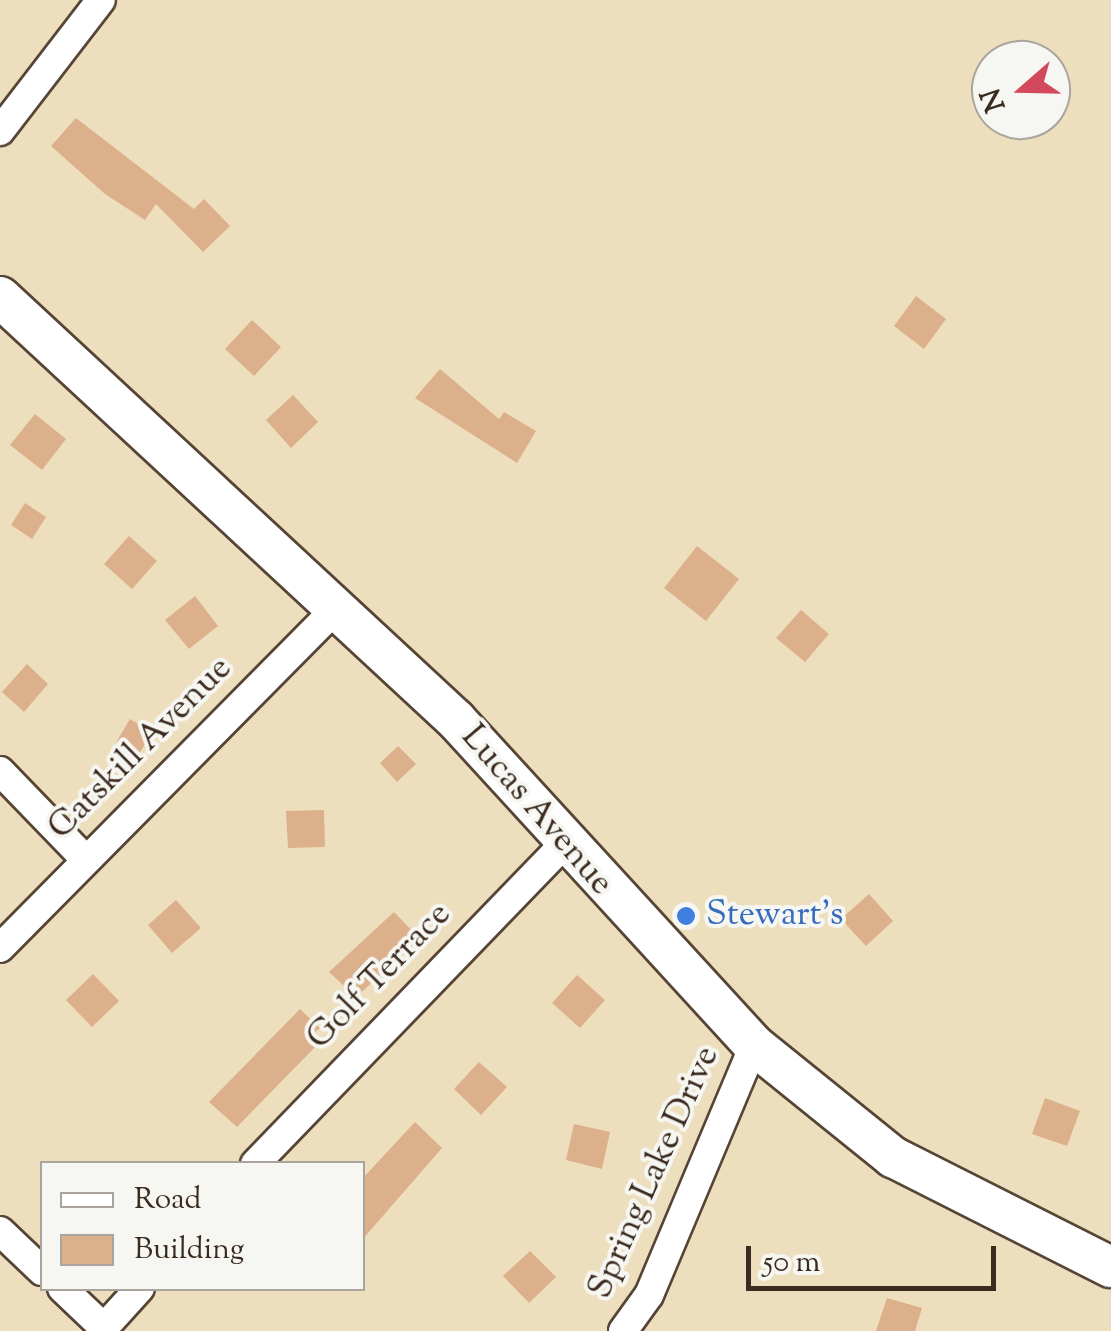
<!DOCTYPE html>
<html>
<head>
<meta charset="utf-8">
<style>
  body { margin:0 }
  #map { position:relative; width:1111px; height:1331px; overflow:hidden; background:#eddfbe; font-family:"Sorts Mill Goudy",serif }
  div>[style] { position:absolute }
  .building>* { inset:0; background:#dcb08a }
  .roads { filter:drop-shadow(2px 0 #564536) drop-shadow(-2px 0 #564536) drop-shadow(0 2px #564536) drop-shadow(0 -2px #564536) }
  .street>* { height:28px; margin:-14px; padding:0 14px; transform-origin:14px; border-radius:14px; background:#fff }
  .secondary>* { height:40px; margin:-20px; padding:0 20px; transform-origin:20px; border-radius:20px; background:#fff }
  .dots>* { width:28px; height:28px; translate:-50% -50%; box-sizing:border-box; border:5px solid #f6f6f2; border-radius:50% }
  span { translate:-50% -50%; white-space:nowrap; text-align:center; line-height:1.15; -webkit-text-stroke:8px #f6f6f2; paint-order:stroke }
  .street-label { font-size:35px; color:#3b2a1e }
  .shop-label { font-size:35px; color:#366cbe }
  .left { translate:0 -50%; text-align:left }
  .legend { position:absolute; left:40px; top:1161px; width:325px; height:130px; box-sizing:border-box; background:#f6f6f2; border:2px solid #aba49d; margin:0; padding:12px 18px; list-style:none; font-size:30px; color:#3b2a1e }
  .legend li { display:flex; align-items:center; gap:20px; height:50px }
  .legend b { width:50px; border:2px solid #aba49d }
  .north { position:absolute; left:971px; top:40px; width:100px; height:100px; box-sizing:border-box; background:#f6f6f2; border:2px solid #aba49d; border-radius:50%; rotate:250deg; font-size:28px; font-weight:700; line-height:40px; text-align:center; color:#3b2a1e }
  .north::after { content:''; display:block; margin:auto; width:35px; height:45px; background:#d1495b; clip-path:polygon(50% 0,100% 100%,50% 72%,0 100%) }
  .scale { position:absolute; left:746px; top:1246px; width:250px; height:45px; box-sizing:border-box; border:5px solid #3b2a1e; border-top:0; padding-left:12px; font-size:30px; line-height:35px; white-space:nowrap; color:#3b2a1e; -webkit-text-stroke:8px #f6f6f2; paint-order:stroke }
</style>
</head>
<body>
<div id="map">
  <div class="building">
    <div style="clip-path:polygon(76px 118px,194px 209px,204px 199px,230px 226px,203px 252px,156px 204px,145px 220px,105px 194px,51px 146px)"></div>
    <div style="clip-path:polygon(916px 296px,946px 319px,924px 349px,894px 326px)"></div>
    <div style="clip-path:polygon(252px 320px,281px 347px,254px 376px,225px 349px)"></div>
    <div style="clip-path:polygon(440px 369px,499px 419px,504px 412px,536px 431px,517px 463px,415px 398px)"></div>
    <div style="clip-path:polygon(293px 395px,318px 422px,291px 448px,266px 420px)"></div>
    <div style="clip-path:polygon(35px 414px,66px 439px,42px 470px,10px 445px)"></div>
    <div style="clip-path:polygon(25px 503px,46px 517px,32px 539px,11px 525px)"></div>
    <div style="clip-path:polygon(129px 536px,157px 561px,132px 589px,104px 564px)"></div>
    <div style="clip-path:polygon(697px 546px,739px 579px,706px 621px,664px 588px)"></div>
    <div style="clip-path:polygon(195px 596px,218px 626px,189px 649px,165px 620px)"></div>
    <div style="clip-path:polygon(801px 610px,829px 634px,805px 662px,776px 638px)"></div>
    <div style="clip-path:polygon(27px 664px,48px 684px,24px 712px,2px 692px)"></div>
    <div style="clip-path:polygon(130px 719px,152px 732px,139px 754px,117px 741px)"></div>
    <div style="clip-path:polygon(398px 746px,416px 764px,397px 782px,380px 763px)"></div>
    <div style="clip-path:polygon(324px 810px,325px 847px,288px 848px,286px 811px)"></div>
    <div style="clip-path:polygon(869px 894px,893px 921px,866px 946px,841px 919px)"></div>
    <div style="clip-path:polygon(176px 900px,201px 928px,172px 953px,148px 925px)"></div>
    <div style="clip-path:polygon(394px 912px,420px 939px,356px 997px,329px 972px)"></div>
    <div style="clip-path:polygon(93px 974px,119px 1001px,92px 1027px,66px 1000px)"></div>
    <div style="clip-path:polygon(577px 975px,605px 1000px,580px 1028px,552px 1003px)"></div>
    <div style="clip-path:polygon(300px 1009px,320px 1028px,311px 1035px,319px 1043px,237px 1127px,209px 1102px)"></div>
    <div style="clip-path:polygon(479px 1062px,507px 1087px,481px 1115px,454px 1089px)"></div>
    <div style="clip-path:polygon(1045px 1098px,1080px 1111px,1067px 1146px,1032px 1134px)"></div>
    <div style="clip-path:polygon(415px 1122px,442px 1148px,362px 1240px,362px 1179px)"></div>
    <div style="clip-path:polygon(574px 1124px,610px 1132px,602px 1169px,566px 1160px)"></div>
    <div style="clip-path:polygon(530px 1251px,556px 1277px,529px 1303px,503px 1276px)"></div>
    <div style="clip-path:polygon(887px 1298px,922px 1308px,915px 1331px,876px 1331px)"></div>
  </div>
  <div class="roads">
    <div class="street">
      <div style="left:0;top:131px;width:165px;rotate:-52.4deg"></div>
      <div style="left:0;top:771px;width:120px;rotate:46deg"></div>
      <div style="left:0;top:948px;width:480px;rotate:-45.3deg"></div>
      <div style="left:255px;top:1164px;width:442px;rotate:-46deg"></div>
      <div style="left:0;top:1231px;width:58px;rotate:43.6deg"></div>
      <div style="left:62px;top:1288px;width:58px;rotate:43.6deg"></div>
      <div style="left:101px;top:1331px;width:58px;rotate:-47.8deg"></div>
      <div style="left:623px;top:1331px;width:44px;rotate:-54.2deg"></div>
      <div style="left:649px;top:1295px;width:271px;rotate:-67.2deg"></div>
    </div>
    <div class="secondary">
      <div style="left:0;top:297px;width:622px;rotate:42.85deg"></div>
      <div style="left:456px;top:720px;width:441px;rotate:47.5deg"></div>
      <div style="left:754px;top:1045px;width:179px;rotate:38.9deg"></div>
      <div style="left:893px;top:1157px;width:244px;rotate:26.8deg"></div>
    </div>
  </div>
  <div class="dots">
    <div style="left:686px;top:916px;background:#3f7fe0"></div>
  </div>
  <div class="street-label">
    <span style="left:141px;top:749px;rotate:-45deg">Catskill Avenue</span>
    <span style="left:536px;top:811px;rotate:49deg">Lucas Avenue</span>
    <span style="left:380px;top:977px;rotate:-46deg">Golf Terrace</span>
    <span style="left:655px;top:1173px;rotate:-66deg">Spring Lake Drive</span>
  </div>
  <div class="shop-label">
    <span class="left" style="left:706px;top:916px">Stewart's</span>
  </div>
  <ul class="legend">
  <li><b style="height:12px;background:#fff"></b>Road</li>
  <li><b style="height:28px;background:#dcb08a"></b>Building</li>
  </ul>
  <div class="north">N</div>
  <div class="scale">50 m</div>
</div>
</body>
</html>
